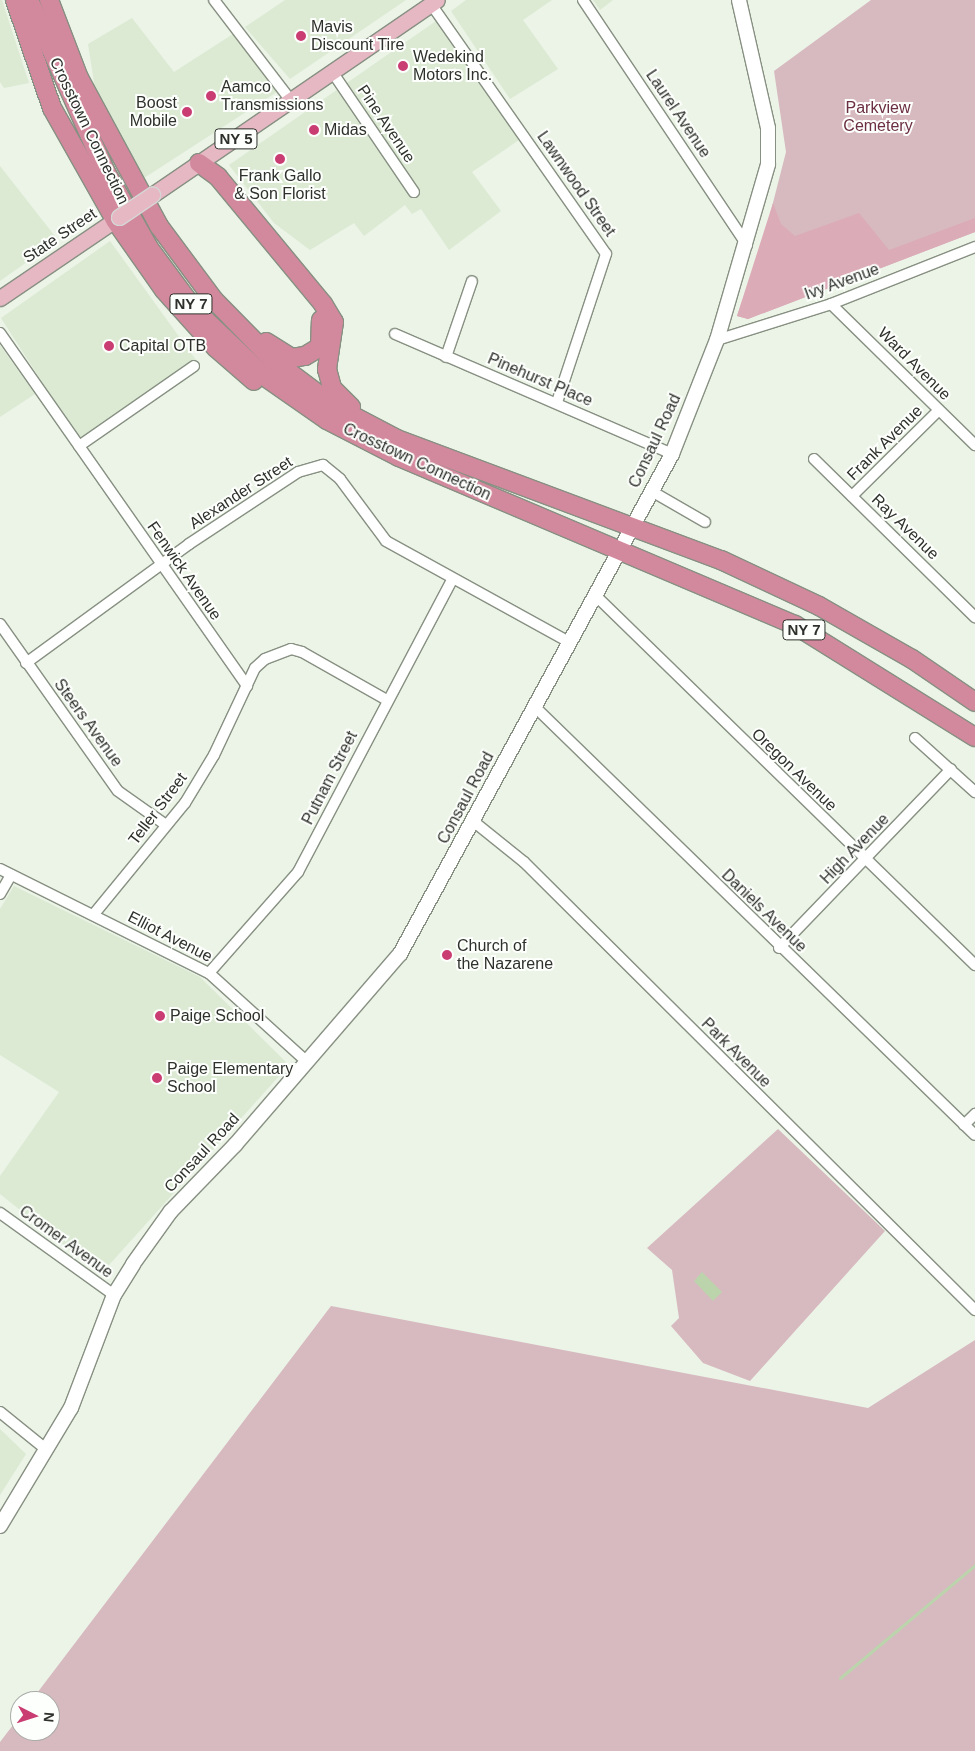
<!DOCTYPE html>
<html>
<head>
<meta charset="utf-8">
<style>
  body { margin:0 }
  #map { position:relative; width:975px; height:1751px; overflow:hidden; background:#ebf4e6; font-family:Helvetica,sans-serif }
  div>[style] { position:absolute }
  .built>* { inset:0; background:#dcead4 }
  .green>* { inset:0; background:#d7b9c0 }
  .forest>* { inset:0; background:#dcabb8 }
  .water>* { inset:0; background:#bbd4ac }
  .stream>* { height:3px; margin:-1.5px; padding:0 1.5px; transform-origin:1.5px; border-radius:1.5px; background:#bbd4ac }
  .roads { filter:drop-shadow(1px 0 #879082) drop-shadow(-1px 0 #879082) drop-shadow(0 1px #879082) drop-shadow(0 -1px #879082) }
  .street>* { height:10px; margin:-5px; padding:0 5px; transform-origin:5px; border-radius:5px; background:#fff }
  .secondary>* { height:14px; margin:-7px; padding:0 7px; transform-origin:7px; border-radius:7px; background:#fff }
  .primary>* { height:15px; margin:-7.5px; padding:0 7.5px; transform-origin:7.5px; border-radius:7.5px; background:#e5b8c4 }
  .highway>* { height:18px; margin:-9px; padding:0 9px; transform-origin:9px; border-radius:9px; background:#d3899d }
  .bridges { filter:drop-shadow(1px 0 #d5d6d5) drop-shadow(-1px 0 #d5d6d5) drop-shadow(0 1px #d5d6d5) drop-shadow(0 -1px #d5d6d5) }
  .primary-bridge>* { height:15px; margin:-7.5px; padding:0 7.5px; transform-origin:7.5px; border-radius:7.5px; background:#e5b8c4 }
  .dots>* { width:14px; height:14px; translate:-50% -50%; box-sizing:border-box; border:2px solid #fdfffc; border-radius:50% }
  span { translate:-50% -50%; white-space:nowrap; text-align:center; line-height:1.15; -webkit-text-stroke:4px #fdfffc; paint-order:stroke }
  .shield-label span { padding:1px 4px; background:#fdfffc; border:1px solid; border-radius:4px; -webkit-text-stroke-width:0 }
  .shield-label { font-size:15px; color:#2d302b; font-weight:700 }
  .poi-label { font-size:16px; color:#2d302b }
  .left { translate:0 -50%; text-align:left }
  .right { translate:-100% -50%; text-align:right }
  .park-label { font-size:16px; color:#6b2e42 }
  .street-label { font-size:16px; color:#2d302b }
  .north { position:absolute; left:10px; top:1691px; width:50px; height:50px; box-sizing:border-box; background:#fdfffc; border:1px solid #aaaca8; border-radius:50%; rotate:95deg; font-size:14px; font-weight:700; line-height:20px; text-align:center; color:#2d302b }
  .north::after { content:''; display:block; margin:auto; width:18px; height:22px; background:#c93d72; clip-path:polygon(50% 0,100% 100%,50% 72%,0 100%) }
</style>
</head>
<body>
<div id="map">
  <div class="built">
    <div style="clip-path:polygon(0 0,2px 0,29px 83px,4px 88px,0 82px)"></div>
    <div style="clip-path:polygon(285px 0,406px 0,290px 79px,245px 27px)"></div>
    <div style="clip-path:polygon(466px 0,552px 0,523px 20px,558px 69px,510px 99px,451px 11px)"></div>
    <div style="clip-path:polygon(593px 0,613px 0,600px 10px)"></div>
    <div style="clip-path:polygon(132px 18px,174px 72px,233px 34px,277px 92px,141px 180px,96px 95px,88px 44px)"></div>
    <div style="clip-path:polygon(436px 21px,519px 140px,472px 172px,501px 211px,449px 250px,421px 209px,412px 214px,405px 205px,364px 236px,354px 223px,310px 250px,274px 223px,229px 165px)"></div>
    <div style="clip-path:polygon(0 166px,58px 240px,0 281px)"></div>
    <div style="clip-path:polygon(110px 241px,196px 360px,79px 440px,1px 318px)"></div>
    <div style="clip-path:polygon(0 345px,35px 394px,0 417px)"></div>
    <div style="clip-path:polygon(14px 886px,200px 977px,289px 1065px,109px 1265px,88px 1264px,0 1194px,0 1176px,59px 1092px,0 1055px,0 909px)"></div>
    <div style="clip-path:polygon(0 1429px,26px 1454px,0 1495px)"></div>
  </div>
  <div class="green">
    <div style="clip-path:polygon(871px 0,975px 0,975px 232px,748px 319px,737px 316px,766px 230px,786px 152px,774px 71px)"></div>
    <div style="clip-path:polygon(778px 1129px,885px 1231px,750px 1381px,703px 1363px,671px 1326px,679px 1318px,672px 1270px,647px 1248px)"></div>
    <div style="clip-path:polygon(331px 1306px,868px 1408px,975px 1340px,975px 1751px,0 1751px,0 1742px,20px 1716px,20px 1731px,50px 1731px,50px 1701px,31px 1701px)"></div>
  </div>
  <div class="forest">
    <div style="clip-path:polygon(773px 203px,781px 224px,795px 236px,859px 213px,889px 250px,975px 218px,975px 232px,748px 319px,737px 316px)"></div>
  </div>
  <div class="water">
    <div style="clip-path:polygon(702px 1272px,722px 1292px,713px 1301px,694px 1281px)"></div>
  </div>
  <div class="stream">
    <div style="left:840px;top:1678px;width:176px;rotate:-39.9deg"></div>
  </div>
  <div class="roads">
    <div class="street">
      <div style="left:214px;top:0;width:128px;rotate:52.6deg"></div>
      <div style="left:583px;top:0;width:295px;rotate:56.2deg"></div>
      <div style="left:431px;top:4px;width:305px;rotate:55deg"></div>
      <div style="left:606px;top:254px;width:156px;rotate:108.3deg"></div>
      <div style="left:333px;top:73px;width:144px;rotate:55.8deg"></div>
      <div style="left:831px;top:304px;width:202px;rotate:44.4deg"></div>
      <div style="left:0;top:333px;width:431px;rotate:55deg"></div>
      <div style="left:395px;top:334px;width:302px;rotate:23.4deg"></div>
      <div style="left:717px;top:340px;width:120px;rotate:-17.5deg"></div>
      <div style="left:831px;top:304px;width:155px;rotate:-21.6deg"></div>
      <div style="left:446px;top:357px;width:80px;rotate:-71.1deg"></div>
      <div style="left:79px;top:446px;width:140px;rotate:-34.8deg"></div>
      <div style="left:814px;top:459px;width:226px;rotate:44.5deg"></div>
      <div style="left:653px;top:492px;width:60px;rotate:30deg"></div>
      <div style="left:852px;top:496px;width:122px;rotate:-44.7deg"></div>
      <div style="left:594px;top:594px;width:532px;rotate:44.24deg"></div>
      <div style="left:0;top:624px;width:204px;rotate:54.8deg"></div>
      <div style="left:118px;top:791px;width:59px;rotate:35.3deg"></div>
      <div style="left:26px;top:663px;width:202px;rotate:-36.1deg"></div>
      <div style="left:189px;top:544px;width:131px;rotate:-33.4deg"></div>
      <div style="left:298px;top:472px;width:26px;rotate:-16deg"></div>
      <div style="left:323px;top:465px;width:22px;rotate:39deg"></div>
      <div style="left:340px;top:479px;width:77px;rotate:53.4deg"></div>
      <div style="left:386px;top:541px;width:209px;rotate:28.9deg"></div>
      <div style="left:534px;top:706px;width:615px;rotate:44.21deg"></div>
      <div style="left:915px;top:738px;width:81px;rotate:42deg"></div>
      <div style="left:473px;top:821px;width:65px;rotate:38.8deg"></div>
      <div style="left:524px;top:862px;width:636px;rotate:44.81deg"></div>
      <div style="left:0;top:869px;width:233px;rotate:26.5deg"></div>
      <div style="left:209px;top:973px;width:131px;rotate:42.2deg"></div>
      <div style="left:0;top:894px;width:22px;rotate:-60deg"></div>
      <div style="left:94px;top:914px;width:144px;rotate:-50.7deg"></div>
      <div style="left:185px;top:803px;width:56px;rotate:-58.9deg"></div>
      <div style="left:214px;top:755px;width:96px;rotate:-64.8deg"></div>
      <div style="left:255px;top:668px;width:13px;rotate:-42deg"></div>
      <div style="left:265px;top:659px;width:28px;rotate:-21deg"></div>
      <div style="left:291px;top:649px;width:11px;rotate:15deg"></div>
      <div style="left:302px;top:652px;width:98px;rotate:29.5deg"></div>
      <div style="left:779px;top:948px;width:248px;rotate:-46.1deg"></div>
      <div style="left:209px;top:973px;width:135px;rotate:-48.6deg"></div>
      <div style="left:298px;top:872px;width:330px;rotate:-62.2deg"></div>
      <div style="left:964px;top:1125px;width:16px;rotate:-45deg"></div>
      <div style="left:0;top:1213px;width:140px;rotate:35.7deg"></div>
      <div style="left:0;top:1412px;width:60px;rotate:39deg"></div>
    </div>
    <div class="secondary">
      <div style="left:0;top:1526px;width:138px;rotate:-59deg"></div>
      <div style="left:71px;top:1408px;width:121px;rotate:-69.2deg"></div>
      <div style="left:114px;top:1295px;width:36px;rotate:-58deg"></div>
      <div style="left:133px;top:1264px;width:65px;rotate:-54.4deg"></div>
      <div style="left:171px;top:1211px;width:92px;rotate:-45.9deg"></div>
      <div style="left:235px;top:1145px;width:252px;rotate:-49.2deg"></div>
      <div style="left:400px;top:954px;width:569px;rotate:-61.45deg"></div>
      <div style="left:672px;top:454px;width:123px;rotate:-68.5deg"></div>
      <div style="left:717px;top:340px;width:183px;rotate:-73.8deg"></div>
      <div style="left:768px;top:164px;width:36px;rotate:-90deg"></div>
      <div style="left:768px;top:128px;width:131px;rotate:-102.8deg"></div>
    </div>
    <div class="primary">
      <div style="left:152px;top:195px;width:345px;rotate:-34.4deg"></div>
      <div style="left:0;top:298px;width:144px;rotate:-34.2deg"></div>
    </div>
    <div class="highway">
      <div style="left:15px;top:0;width:114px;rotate:71.1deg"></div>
      <div style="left:52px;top:108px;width:129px;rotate:60.6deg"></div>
      <div style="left:115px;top:220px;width:85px;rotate:55deg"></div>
      <div style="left:164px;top:290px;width:78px;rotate:48.1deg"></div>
      <div style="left:216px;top:348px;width:50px;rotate:41deg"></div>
      <div style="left:29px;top:0;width:191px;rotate:65.9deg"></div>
      <div style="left:107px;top:174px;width:85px;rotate:60.4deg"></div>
      <div style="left:149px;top:248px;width:76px;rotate:53.6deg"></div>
      <div style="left:194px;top:309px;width:97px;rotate:43.7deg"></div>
      <div style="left:264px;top:376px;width:77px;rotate:34.9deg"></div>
      <div style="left:327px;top:420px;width:81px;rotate:27.2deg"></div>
      <div style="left:399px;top:457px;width:430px;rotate:23deg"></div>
      <div style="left:795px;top:625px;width:212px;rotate:31.9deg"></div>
      <div style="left:49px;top:0;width:84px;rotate:69deg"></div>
      <div style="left:79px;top:78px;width:168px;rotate:61.6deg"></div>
      <div style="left:159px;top:226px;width:92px;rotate:53.4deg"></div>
      <div style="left:214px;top:300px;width:86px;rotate:45.5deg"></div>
      <div style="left:274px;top:361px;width:75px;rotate:36.9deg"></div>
      <div style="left:334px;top:406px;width:71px;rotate:27.6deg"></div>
      <div style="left:397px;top:439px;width:346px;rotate:20.5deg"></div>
      <div style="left:721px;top:560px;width:108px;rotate:25.1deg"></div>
      <div style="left:819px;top:606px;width:107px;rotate:29.7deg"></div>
      <div style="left:912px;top:659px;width:76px;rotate:34.3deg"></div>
      <div style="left:199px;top:163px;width:24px;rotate:36deg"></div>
      <div style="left:218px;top:177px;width:165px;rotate:50.4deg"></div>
      <div style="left:323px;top:304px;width:21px;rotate:59deg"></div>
      <div style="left:334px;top:322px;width:48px;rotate:98.5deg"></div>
      <div style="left:327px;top:369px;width:20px;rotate:75deg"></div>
      <div style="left:332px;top:388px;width:27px;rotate:45deg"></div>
      <div style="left:266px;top:342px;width:31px;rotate:32deg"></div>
      <div style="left:292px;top:358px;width:13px;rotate:-9deg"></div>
      <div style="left:305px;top:356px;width:17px;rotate:-31deg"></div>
      <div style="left:320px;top:347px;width:27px;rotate:-88deg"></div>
    </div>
  </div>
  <div class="bridges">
    <div class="primary-bridge">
      <div style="left:119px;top:217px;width:40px;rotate:-34deg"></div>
    </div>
  </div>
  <div class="dots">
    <div style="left:301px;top:36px;background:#c93d72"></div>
    <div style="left:403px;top:66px;background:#c93d72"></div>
    <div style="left:211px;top:96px;background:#c93d72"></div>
    <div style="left:187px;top:112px;background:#c93d72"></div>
    <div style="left:314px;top:130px;background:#c93d72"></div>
    <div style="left:280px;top:159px;background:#c93d72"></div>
    <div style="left:109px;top:346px;background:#c93d72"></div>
    <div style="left:447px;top:955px;background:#c93d72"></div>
    <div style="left:160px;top:1016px;background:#c93d72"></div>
    <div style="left:157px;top:1078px;background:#c93d72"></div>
  </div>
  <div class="shield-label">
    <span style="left:236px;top:139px">NY 5</span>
    <span style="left:191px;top:304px">NY 7</span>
    <span style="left:804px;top:630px">NY 7</span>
  </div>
  <div class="poi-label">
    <span class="left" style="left:311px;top:36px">Mavis<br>Discount Tire</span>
    <span class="left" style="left:413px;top:66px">Wedekind<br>Motors Inc.</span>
    <span class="left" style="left:221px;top:96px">Aamco<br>Transmissions</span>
    <span class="right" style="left:177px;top:112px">Boost<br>Mobile</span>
    <span class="left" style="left:324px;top:130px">Midas</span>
    <span style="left:280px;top:185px">Frank Gallo<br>&amp; Son Florist</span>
    <span class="left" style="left:119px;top:346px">Capital OTB</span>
    <span class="left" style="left:457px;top:955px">Church of<br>the Nazarene</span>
    <span class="left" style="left:170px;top:1016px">Paige School</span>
    <span class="left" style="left:167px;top:1078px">Paige Elementary<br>School</span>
  </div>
  <div class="park-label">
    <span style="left:878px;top:117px">Parkview<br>Cemetery</span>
  </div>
  <div class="street-label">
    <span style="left:678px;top:114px;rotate:56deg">Laurel Avenue</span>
    <span style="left:386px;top:124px;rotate:56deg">Pine Avenue</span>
    <span style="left:89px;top:131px;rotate:64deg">Crosstown Connection</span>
    <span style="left:576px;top:184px;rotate:55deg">Lawnwood Street</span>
    <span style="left:60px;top:236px;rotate:-34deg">State Street</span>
    <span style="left:842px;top:282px;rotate:-20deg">Ivy Avenue</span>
    <span style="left:914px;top:364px;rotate:45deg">Ward Avenue</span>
    <span style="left:540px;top:380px;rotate:23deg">Pinehurst Place</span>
    <span style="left:655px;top:441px;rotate:-65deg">Consaul Road</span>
    <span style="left:885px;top:443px;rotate:-45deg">Frank Avenue</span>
    <span style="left:417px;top:462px;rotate:25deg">Crosstown Connection</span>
    <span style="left:241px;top:493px;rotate:-33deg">Alexander Street</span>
    <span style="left:905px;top:527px;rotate:44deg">Ray Avenue</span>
    <span style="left:184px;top:571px;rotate:55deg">Fenwick Avenue</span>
    <span style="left:88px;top:723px;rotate:54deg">Steers Avenue</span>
    <span style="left:794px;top:770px;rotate:44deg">Oregon Avenue</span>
    <span style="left:330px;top:778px;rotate:-63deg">Putnam Street</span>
    <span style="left:466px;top:798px;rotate:-62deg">Consaul Road</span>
    <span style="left:158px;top:809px;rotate:-53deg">Teller Street</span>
    <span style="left:855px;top:849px;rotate:-46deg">High Avenue</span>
    <span style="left:764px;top:911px;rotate:44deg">Daniels Avenue</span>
    <span style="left:170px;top:937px;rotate:27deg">Elliot Avenue</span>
    <span style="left:736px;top:1053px;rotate:45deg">Park Avenue</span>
    <span style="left:202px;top:1153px;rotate:-47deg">Consaul Road</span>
    <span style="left:66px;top:1242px;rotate:36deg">Cromer Avenue</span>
  </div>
  <div class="north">N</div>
</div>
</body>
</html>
